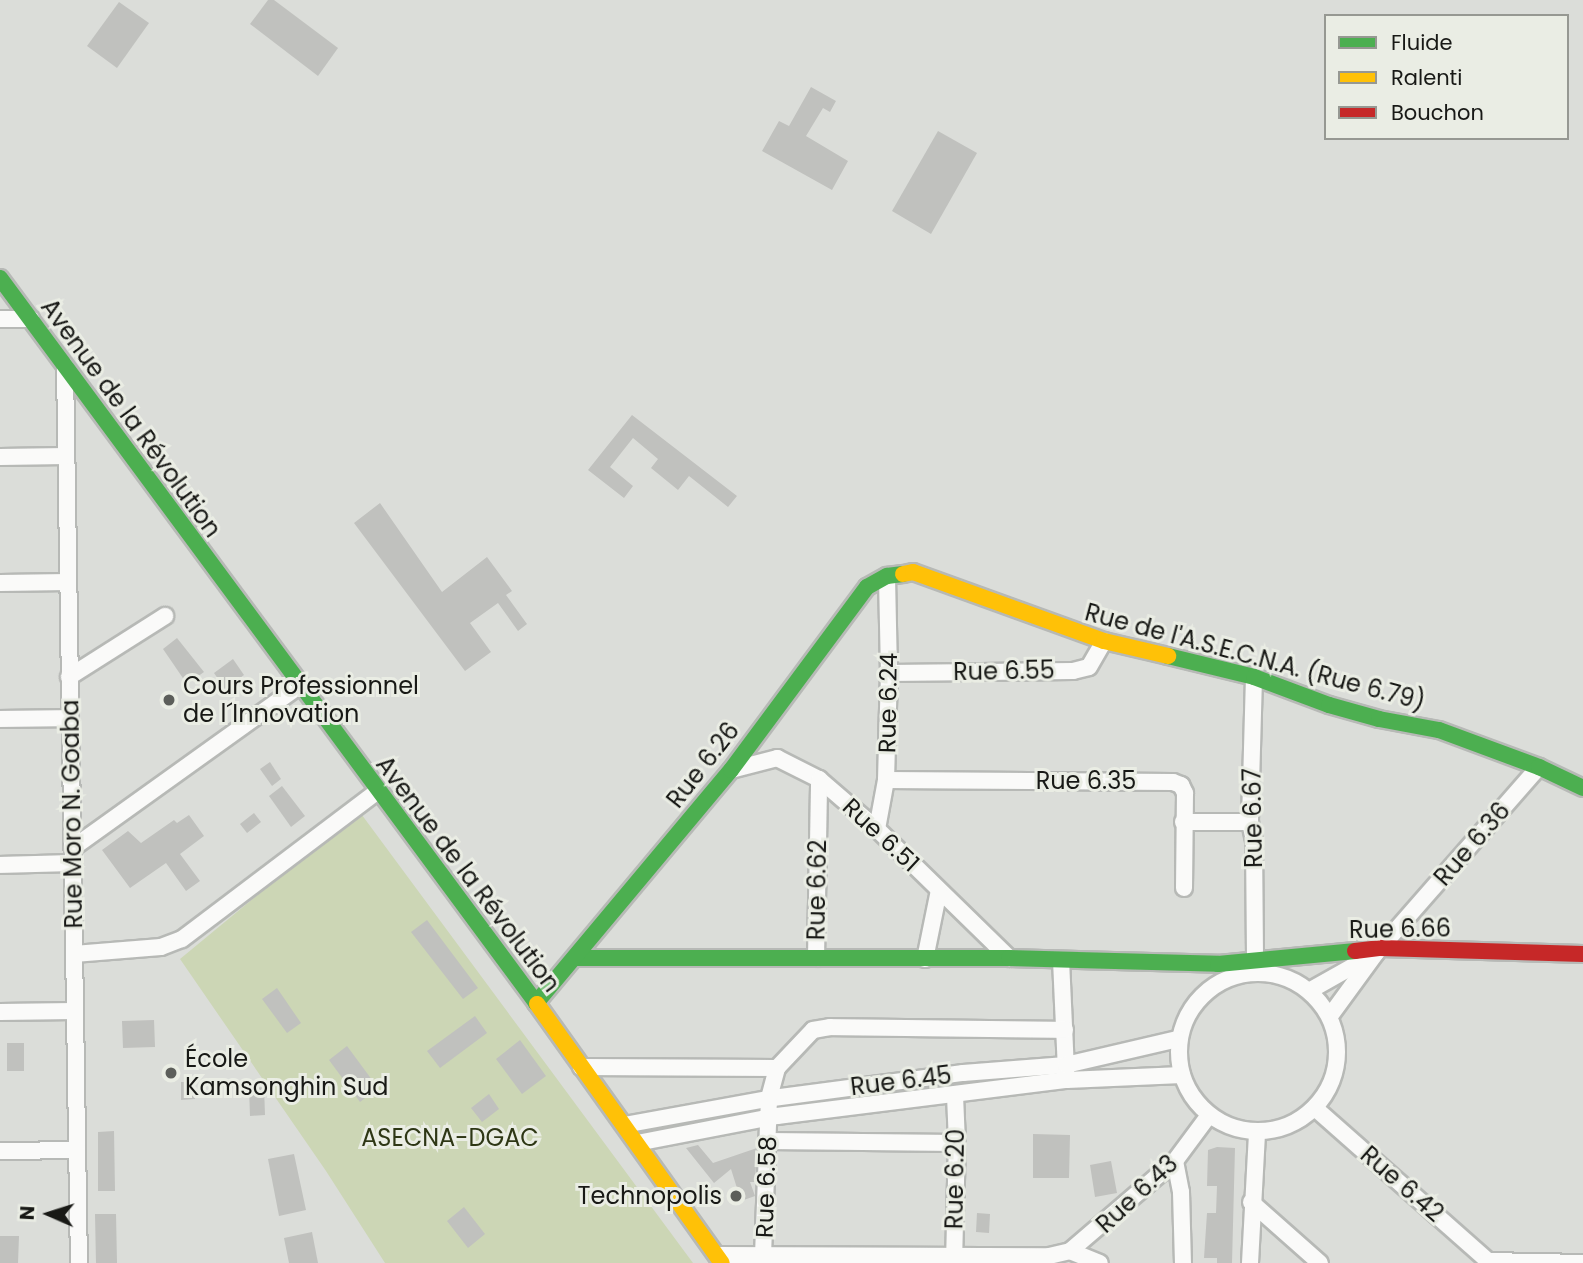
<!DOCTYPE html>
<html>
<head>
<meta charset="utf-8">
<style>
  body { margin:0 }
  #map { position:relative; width:1583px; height:1263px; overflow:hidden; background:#dbddd9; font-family:Poppins,sans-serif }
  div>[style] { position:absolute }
  .green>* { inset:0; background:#ccd6b5 }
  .building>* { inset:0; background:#c0c1be }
  .roads { filter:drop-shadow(2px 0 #b7b9b6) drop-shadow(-2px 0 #b7b9b6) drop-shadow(0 2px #b7b9b6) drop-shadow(0 -2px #b7b9b6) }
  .street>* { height:16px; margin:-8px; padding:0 8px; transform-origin:8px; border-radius:8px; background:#fafaf9 }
  .street>.ring { margin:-8px; padding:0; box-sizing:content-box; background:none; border:16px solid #fafaf9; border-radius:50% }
  .fast>* { height:16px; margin:-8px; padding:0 8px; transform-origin:8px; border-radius:8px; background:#4caf50 }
  .slow>* { height:16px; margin:-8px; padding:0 8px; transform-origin:8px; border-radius:8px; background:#ffc107 }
  .jam>* { height:16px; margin:-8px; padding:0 8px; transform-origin:8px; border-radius:8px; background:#c62828 }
  .dots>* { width:19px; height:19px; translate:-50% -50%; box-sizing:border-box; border:4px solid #eaede4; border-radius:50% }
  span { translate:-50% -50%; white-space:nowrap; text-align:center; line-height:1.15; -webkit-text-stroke:6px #eaede4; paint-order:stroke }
  .street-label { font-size:24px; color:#181916 }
  .poi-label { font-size:24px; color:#181916 }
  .left { translate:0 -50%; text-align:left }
  .right { translate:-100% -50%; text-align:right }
  .park-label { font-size:24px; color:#2e3715 }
  .legend { position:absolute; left:1324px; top:14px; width:245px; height:126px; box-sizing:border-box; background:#eaede4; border:2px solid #969892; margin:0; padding:9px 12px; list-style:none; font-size:21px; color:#181916 }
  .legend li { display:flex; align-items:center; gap:14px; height:35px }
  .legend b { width:35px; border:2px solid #969892 }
  .north { position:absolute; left:14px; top:1179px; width:70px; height:70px; -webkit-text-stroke:5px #eaede4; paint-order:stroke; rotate:273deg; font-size:19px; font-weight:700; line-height:28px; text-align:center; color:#181916 }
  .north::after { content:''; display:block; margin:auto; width:24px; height:32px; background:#181916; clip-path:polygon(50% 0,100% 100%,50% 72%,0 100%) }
</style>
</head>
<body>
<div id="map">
  <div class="green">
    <div style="clip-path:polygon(359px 811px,693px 1263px,385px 1263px,326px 1171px,180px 959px)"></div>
  </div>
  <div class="building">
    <div style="clip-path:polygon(268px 0,274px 0,338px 48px,318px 76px,250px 24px)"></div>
    <div style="clip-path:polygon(119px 2px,149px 23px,117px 68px,87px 46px)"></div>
    <div style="clip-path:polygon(811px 87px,836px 101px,830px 112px,823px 108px,806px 136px,848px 161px,832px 190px,762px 151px,779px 121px,789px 126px)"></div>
    <div style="clip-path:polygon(938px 131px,977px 153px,931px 234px,892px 211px)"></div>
    <div style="clip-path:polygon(632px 415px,737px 496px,728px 507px,689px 476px,678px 490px,651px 468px,658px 459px,633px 438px,610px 467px,633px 486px,624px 498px,588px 470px)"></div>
    <div style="clip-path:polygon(380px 503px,442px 592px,487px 557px,512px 591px,506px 595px,527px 624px,518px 631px,498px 603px,470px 623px,491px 652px,465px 671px,354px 523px)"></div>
    <div style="clip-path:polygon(177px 638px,204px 672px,187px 684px,163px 649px)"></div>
    <div style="clip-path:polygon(233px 659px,244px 675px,225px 689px,214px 673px)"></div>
    <div style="clip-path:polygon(270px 762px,281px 779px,272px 786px,260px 769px)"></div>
    <div style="clip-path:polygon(282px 786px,305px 816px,291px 827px,269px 796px)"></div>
    <div style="clip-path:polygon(254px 813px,261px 822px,247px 833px,240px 824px)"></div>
    <div style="clip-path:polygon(189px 815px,204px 836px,180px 854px,200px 881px,186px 891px,166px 863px,130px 888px,102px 850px,128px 831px,141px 843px,174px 820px,177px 823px)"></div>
    <div style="clip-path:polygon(427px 920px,478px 988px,463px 999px,411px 932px)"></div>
    <div style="clip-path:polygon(277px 988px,301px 1023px,287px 1033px,262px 999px)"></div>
    <div style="clip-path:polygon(475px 1016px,487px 1033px,440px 1068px,427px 1051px)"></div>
    <div style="clip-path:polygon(154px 1020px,155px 1047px,123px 1048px,122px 1021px)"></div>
    <div style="clip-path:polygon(520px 1040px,546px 1076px,522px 1094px,496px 1059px)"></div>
    <div style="clip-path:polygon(7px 1043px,24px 1043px,24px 1071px,7px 1071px)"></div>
    <div style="clip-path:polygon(347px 1046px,378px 1088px,360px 1102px,329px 1060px)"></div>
    <div style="clip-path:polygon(181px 1082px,195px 1082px,195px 1099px,181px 1100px)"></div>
    <div style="clip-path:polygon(264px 1087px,265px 1115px,250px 1116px,249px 1088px)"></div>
    <div style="clip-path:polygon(489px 1094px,499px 1109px,482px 1122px,471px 1108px)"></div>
    <div style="clip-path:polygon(114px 1131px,115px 1191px,98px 1191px,98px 1132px)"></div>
    <div style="clip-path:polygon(1033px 1134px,1070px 1135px,1069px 1178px,1033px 1178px)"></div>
    <div style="clip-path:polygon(698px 1145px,713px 1163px,757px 1148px,755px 1182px,750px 1182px,755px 1196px,741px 1201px,731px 1169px,714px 1183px,686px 1148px)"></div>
    <div style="clip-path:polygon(1217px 1147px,1235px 1148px,1232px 1263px,1217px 1263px,1217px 1258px,1204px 1258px,1207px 1213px,1216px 1213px,1217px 1186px,1207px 1186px,1208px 1150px)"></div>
    <div style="clip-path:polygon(294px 1154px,306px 1210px,279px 1216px,268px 1159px)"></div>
    <div style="clip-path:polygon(1111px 1161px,1117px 1193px,1095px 1197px,1090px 1165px)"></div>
    <div style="clip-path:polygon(464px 1207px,485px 1234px,468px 1248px,447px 1221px)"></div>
    <div style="clip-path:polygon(977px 1213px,990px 1214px,989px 1233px,976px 1232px)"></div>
    <div style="clip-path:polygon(95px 1214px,116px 1214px,117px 1263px,96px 1263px)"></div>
    <div style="clip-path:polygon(312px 1232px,318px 1263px,289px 1263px,284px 1238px)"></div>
    <div style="clip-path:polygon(0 1236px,19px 1236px,18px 1263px,0 1263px)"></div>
  </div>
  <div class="roads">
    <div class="street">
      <div style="left:0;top:319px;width:31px"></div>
      <div style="left:65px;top:366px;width:897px;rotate:89.11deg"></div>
      <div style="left:0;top:457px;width:66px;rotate:-0.9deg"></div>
      <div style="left:0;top:583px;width:68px;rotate:-0.8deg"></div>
      <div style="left:889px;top:673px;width:184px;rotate:-0.6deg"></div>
      <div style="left:1073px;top:671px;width:16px;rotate:-14deg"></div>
      <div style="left:1089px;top:667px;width:30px;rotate:-60deg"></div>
      <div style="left:69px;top:677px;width:114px;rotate:-32.4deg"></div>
      <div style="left:1254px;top:677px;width:145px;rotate:91.6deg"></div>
      <div style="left:1250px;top:822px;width:19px;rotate:78deg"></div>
      <div style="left:1254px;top:841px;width:119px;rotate:89.5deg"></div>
      <div style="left:0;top:719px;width:70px;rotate:-0.8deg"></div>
      <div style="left:731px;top:770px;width:48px;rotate:-14.6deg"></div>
      <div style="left:777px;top:758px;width:47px;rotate:26.6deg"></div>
      <div style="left:819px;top:779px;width:77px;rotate:40.8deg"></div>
      <div style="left:877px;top:829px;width:185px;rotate:44.3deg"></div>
      <div style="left:886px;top:780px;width:287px;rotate:0.4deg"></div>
      <div style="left:1173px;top:782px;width:9px;rotate:21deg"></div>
      <div style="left:1181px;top:785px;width:9px;rotate:63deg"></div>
      <div style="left:1185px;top:793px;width:95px;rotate:90.6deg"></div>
      <div style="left:1183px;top:822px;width:67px"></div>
      <div style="left:877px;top:829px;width:50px;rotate:-79.6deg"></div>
      <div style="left:886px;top:780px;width:107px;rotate:-88.4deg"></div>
      <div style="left:889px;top:673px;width:97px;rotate:-91.2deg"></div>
      <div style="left:74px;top:847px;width:278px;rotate:-35.6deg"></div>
      <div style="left:0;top:865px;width:74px;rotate:-1.5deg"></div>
      <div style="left:74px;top:954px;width:87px;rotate:-4.6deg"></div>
      <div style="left:161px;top:947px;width:22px;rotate:-21deg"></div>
      <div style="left:182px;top:939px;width:246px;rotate:-37.1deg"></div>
      <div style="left:816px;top:958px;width:179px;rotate:-89deg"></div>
      <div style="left:925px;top:959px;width:70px;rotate:-78.5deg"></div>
      <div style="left:1061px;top:960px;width:112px;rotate:87.4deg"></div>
      <div class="ring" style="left:1179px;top:973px;width:142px;height:142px"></div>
      <div style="left:1309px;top:991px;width:71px;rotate:-29.4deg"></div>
      <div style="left:0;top:1012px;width:74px;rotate:-0.8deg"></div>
      <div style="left:1330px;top:1016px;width:78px;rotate:-53.9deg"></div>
      <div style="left:1376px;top:953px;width:247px;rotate:-48.8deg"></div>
      <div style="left:581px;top:1067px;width:196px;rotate:0.3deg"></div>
      <div style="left:1315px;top:1108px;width:231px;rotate:41.5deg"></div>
      <div style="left:624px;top:1125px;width:151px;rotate:-10.3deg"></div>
      <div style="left:773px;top:1098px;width:192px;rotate:-7.5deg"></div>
      <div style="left:963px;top:1073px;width:103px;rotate:-4.4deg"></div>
      <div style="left:1066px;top:1065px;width:115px;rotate:-13.1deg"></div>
      <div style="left:768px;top:1141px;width:189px;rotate:0.6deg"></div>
      <div style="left:637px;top:1143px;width:143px;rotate:-10.9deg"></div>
      <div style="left:777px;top:1116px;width:292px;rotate:-7.1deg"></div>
      <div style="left:1067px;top:1080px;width:115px;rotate:-2.5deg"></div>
      <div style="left:0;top:1151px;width:77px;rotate:-0.7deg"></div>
      <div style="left:1175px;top:1161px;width:32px;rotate:79deg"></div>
      <div style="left:1181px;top:1192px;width:71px;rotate:88.4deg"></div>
      <div style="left:1251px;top:1202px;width:92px;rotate:41.5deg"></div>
      <div style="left:1070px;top:1251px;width:32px;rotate:22deg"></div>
      <div style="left:717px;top:1255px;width:332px;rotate:0.2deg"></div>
      <div style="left:1049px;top:1256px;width:22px;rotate:-13deg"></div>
      <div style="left:1070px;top:1251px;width:138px;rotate:-40.6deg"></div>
      <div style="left:1175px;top:1161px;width:57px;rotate:-53.5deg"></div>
      <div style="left:763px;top:1255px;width:157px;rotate:-87.8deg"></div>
      <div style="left:769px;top:1098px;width:31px;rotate:-75deg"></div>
      <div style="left:777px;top:1068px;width:52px;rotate:-46.5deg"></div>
      <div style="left:813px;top:1030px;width:17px;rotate:-10deg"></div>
      <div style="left:830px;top:1027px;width:235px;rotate:0.7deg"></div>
      <div style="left:1488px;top:1261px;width:95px;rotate:1.2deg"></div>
      <div style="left:954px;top:1263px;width:120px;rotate:-88.6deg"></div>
      <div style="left:957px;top:1143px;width:47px;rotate:-92.4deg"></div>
      <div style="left:1250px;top:1263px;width:131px;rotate:-86.9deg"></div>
    </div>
    <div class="fast">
      <div style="left:0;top:278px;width:903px;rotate:53.51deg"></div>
      <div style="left:1168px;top:656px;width:89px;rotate:13.7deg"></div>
      <div style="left:1254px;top:677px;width:80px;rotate:20.5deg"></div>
      <div style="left:1329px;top:705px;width:52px;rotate:15.6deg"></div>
      <div style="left:1379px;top:719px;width:61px;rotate:10.4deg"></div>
      <div style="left:1439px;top:730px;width:107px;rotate:20.3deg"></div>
      <div style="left:1539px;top:767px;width:49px;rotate:25.5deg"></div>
      <div style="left:575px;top:958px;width:434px"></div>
      <div style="left:1009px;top:958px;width:209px;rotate:1.6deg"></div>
      <div style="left:1218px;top:964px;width:138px;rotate:-5.4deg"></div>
      <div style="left:536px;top:1003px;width:304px;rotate:-50.1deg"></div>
      <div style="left:731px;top:770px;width:228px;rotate:-53.4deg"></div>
      <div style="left:867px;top:587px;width:23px;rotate:-29deg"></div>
      <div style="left:887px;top:576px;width:16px;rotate:-7deg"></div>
    </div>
    <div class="slow">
      <div style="left:903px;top:574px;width:10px;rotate:-11deg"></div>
      <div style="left:913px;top:572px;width:203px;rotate:19.9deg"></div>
      <div style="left:1104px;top:641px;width:66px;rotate:13.2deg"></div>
      <div style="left:537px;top:1004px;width:318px;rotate:54.5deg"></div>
    </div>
    <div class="jam">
      <div style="left:1355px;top:951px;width:26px;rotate:-7deg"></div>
      <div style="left:1381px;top:948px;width:202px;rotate:1.7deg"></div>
    </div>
  </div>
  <div class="dots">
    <div style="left:169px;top:700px;background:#5c5e5a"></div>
    <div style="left:171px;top:1073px;background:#5c5e5a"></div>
    <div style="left:736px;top:1196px;background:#5c5e5a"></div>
  </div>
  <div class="street-label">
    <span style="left:131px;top:418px;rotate:54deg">Avenue de la Révolution</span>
    <span style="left:1255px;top:657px;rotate:15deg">Rue de l'A.S.E.C.N.A. (Rue 6.79)</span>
    <span style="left:1004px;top:671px;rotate:-1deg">Rue 6.55</span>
    <span style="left:888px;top:703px;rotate:-89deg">Rue 6.24</span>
    <span style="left:703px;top:765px;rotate:-52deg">Rue 6.26</span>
    <span style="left:1086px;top:781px">Rue 6.35</span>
    <span style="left:72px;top:814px;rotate:-91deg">Rue Moro N. Goaba</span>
    <span style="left:1253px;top:818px;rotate:-91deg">Rue 6.67</span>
    <span style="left:881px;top:835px;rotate:43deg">Rue 6.51</span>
    <span style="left:1472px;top:844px;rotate:-49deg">Rue 6.36</span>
    <span style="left:468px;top:874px;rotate:53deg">Avenue de la Révolution</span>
    <span style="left:817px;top:890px;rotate:-89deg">Rue 6.62</span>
    <span style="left:1400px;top:929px;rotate:-1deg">Rue 6.66</span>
    <span style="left:901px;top:1081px;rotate:-7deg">Rue 6.45</span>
    <span style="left:955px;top:1179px;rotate:-89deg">Rue 6.20</span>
    <span style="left:1402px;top:1184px;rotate:41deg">Rue 6.42</span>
    <span style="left:766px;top:1187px;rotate:-88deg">Rue 6.58</span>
    <span style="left:1137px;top:1194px;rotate:-43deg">Rue 6.43</span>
  </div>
  <div class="poi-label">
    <span class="left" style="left:183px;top:700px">Cours Professionnel<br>de l´Innovation</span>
    <span class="left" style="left:185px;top:1073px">École<br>Kamsonghin Sud</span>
    <span class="right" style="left:722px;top:1196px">Technopolis</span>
  </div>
  <div class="park-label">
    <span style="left:450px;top:1138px">ASECNA-DGAC</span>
  </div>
  <ul class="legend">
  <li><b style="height:9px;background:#4caf50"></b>Fluide</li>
  <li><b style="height:9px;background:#ffc107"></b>Ralenti</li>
  <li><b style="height:9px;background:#c62828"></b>Bouchon</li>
  </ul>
  <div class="north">N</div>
</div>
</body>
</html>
